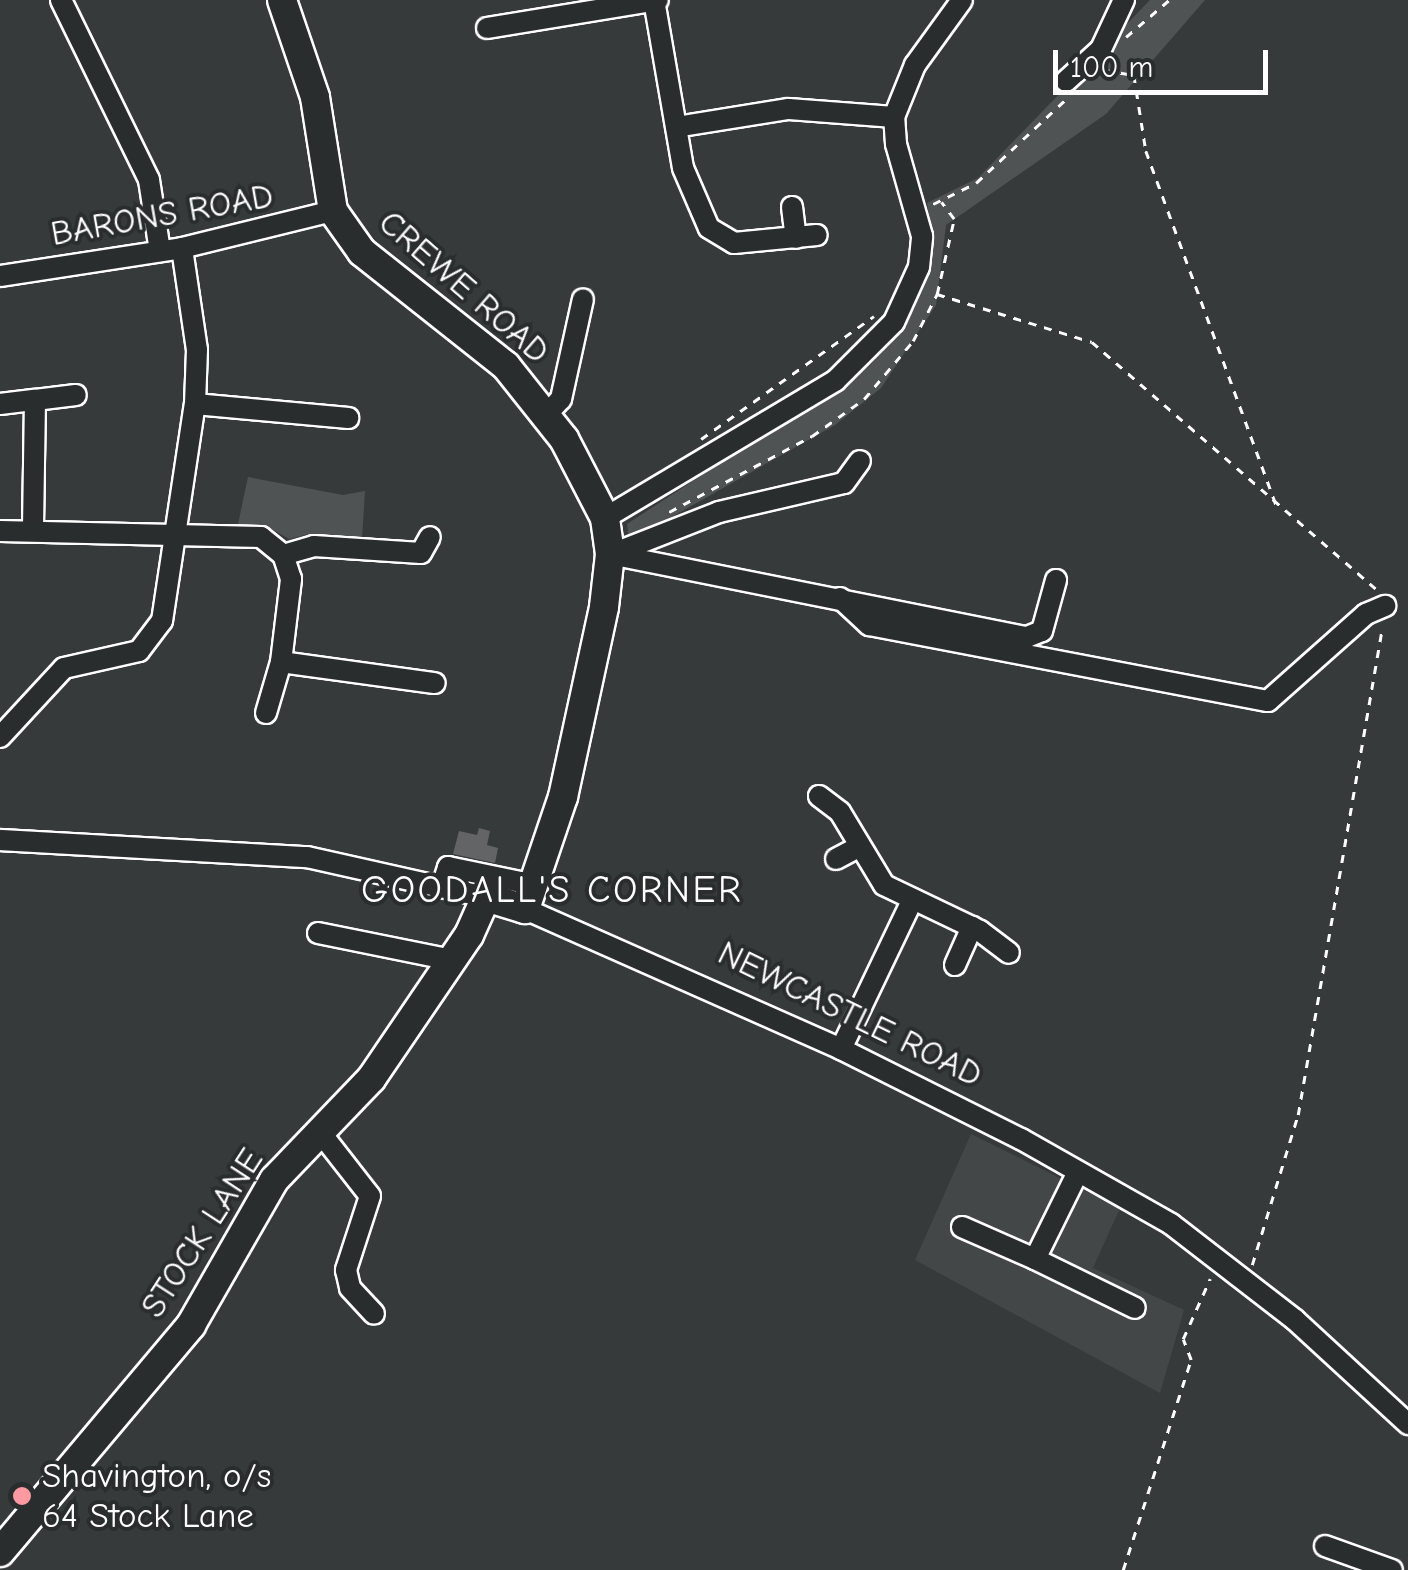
<!DOCTYPE html>
<html>
<head>
<meta charset="utf-8">
<style>
  body { margin:0 }
  #map { position:relative; width:1408px; height:1570px; overflow:hidden; background:#373a3b; font-family:"Comic Neue",sans-serif }
  div>[style] { position:absolute }
  .built>* { inset:0; background:#444748 }
  .green>* { inset:0; background:#505354 }
  .building>* { inset:0; background:#636465 }
  .path>* { height:2.5px; margin-top:-1.25px; transform-origin:0; background:repeating-linear-gradient(90deg,#fff 0 8px,transparent 0 16px) }
  .roads { filter:drop-shadow(2px 0 #fff) drop-shadow(-2px 0 #fff) drop-shadow(0 2px #fff) drop-shadow(0 -2px #fff) }
  .minor>* { height:20px; margin:-10px; padding:0 10px; transform-origin:10px; border-radius:10px; background:#2a2d2e }
  .major>* { height:28px; margin:-14px; padding:0 14px; transform-origin:14px; border-radius:14px; background:#2a2d2e }
  .dots>* { width:28px; height:28px; translate:-50% -50%; box-sizing:border-box; border:5px solid #2a2d2e; border-radius:50% }
  span { translate:-50% -50%; white-space:nowrap; text-align:center; line-height:1.15; -webkit-text-stroke:8px #2a2d2e; paint-order:stroke }
  .street-label { font-size:35px; color:#fff }
  .poi-label { font-size:35px; color:#fff }
  .left { translate:0 -50%; text-align:left }
  .neighbourhood-label { font-size:38px; color:#fff; letter-spacing:2.5px }
  .scale { position:absolute; left:1053px; top:50px; width:215px; height:45px; box-sizing:border-box; border:5px solid #fff; border-top:0; padding-left:12px; font-size:30px; line-height:35px; white-space:nowrap; color:#fff; -webkit-text-stroke:8px #2a2d2e; paint-order:stroke }
</style>
</head>
<body>
<div id="map">
  <div class="built">
    <div style="clip-path:polygon(971px 1134px,1120px 1208px,1093px 1268px,1184px 1310px,1160px 1393px,915px 1260px)"></div>
  </div>
  <div class="green">
    <div style="clip-path:polygon(1150px 0,1205px 0,1106px 114px,946px 225px,936px 305px,881px 388px,835px 425px,629px 541px,627px 524px,869px 366px,904px 328px,923px 289px,932px 235px,927px 203px,978px 178px)"></div>
    <div style="clip-path:polygon(248px 477px,343px 495px,365px 491px,362px 539px,309px 534px,289px 539px,272px 529px,238px 524px)"></div>
  </div>
  <div class="building">
    <div style="clip-path:polygon(479px 828px,490px 831px,487px 845px,498px 848px,495px 863px,453px 854px,459px 831px,477px 835px)"></div>
  </div>
  <div class="path">
    <div style="left:1126px;top:37px;width:57px;rotate:-40.7deg"></div>
    <div style="left:1105px;top:70px;width:29px;rotate:10deg"></div>
    <div style="left:1134px;top:75px;width:77px;rotate:81deg"></div>
    <div style="left:1146px;top:151px;width:382px;rotate:69.8deg"></div>
    <div style="left:933px;top:204px;width:48px;rotate:-26deg"></div>
    <div style="left:976px;top:183px;width:123px;rotate:-43deg"></div>
    <div style="left:937px;top:294px;width:162px;rotate:17.2deg"></div>
    <div style="left:1092px;top:342px;width:378px;rotate:41deg"></div>
    <div style="left:701px;top:439px;width:212px;rotate:-35.4deg"></div>
    <div style="left:669px;top:512px;width:162px;rotate:-28deg"></div>
    <div style="left:812px;top:436px;width:64px;rotate:-35.4deg"></div>
    <div style="left:864px;top:399px;width:76px;rotate:-49.8deg"></div>
    <div style="left:913px;top:341px;width:53px;rotate:-62.9deg"></div>
    <div style="left:937px;top:294px;width:77px;rotate:-77.2deg"></div>
    <div style="left:954px;top:219px;width:21px;rotate:-127deg"></div>
    <div style="left:1252px;top:1265px;width:157px;rotate:-73deg"></div>
    <div style="left:1298px;top:1115px;width:495px;rotate:-80.2deg"></div>
    <div style="left:1123px;top:1570px;width:221px;rotate:-72.1deg"></div>
    <div style="left:1191px;top:1360px;width:22px;rotate:-111deg"></div>
    <div style="left:1183px;top:1339px;width:66px;rotate:-65.8deg"></div>
  </div>
  <div class="roads">
    <div class="minor">
      <div style="left:61px;top:0;width:200px;rotate:63.9deg"></div>
      <div style="left:149px;top:180px;width:72px;rotate:81.2deg"></div>
      <div style="left:654px;top:0;width:170px;rotate:80.2deg"></div>
      <div style="left:683px;top:168px;width:65px;rotate:66.6deg"></div>
      <div style="left:709px;top:228px;width:29px;rotate:31deg"></div>
      <div style="left:734px;top:243px;width:83px;rotate:-5.5deg"></div>
      <div style="left:487px;top:28px;width:173px;rotate:-9.3deg"></div>
      <div style="left:1066px;top:81px;width:47px;rotate:-42.4deg"></div>
      <div style="left:1101px;top:49px;width:54px;rotate:-64.9deg"></div>
      <div style="left:676px;top:127px;width:114px;rotate:-9.1deg"></div>
      <div style="left:789px;top:109px;width:105px;rotate:4.4deg"></div>
      <div style="left:792px;top:207px;width:31px;rotate:83deg"></div>
      <div style="left:0;top:276px;width:184px;rotate:-8.7deg"></div>
      <div style="left:182px;top:248px;width:155px;rotate:-13.8deg"></div>
      <div style="left:35px;top:400px;width:41px;rotate:-7deg"></div>
      <div style="left:0;top:404px;width:35px;rotate:-7deg"></div>
      <div style="left:35px;top:400px;width:131px;rotate:90.9deg"></div>
      <div style="left:195px;top:404px;width:154px;rotate:5.2deg"></div>
      <div style="left:546px;top:415px;width:22px;rotate:-47deg"></div>
      <div style="left:561px;top:399px;width:102px;rotate:-77.6deg"></div>
      <div style="left:605px;top:518px;width:268px;rotate:-30.8deg"></div>
      <div style="left:835px;top:381px;width:83px;rotate:-45deg"></div>
      <div style="left:894px;top:322px;width:60px;rotate:-65.6deg"></div>
      <div style="left:919px;top:267px;width:31px;rotate:-84deg"></div>
      <div style="left:922px;top:236px;width:96px;rotate:-105.8deg"></div>
      <div style="left:896px;top:144px;width:27px;rotate:-94deg"></div>
      <div style="left:894px;top:117px;width:56px;rotate:-68deg"></div>
      <div style="left:915px;top:65px;width:80px;rotate:-54.1deg"></div>
      <div style="left:0;top:531px;width:261px;rotate:1.3deg"></div>
      <div style="left:261px;top:537px;width:28px;rotate:39deg"></div>
      <div style="left:610px;top:554px;width:425px;rotate:11.3deg"></div>
      <div style="left:1027px;top:637px;width:16px;rotate:-22deg"></div>
      <div style="left:1042px;top:631px;width:53px;rotate:-74.6deg"></div>
      <div style="left:612px;top:554px;width:115px;rotate:-21.4deg"></div>
      <div style="left:719px;top:512px;width:128px;rotate:-13.1deg"></div>
      <div style="left:844px;top:483px;width:27px;rotate:-54deg"></div>
      <div style="left:840px;top:598px;width:40px;rotate:43deg"></div>
      <div style="left:869px;top:625px;width:406px;rotate:10.8deg"></div>
      <div style="left:1268px;top:701px;width:131px;rotate:-41.6deg"></div>
      <div style="left:1366px;top:614px;width:21px;rotate:-23deg"></div>
      <div style="left:281px;top:662px;width:155px;rotate:7.8deg"></div>
      <div style="left:266px;top:713px;width:53px;rotate:-73.6deg"></div>
      <div style="left:281px;top:662px;width:84px;rotate:-83.1deg"></div>
      <div style="left:291px;top:579px;width:25px;rotate:-108deg"></div>
      <div style="left:283px;top:555px;width:32px;rotate:-16deg"></div>
      <div style="left:314px;top:546px;width:107px;rotate:3.7deg"></div>
      <div style="left:421px;top:553px;width:18px;rotate:-61deg"></div>
      <div style="left:0;top:737px;width:94px;rotate:-47.2deg"></div>
      <div style="left:64px;top:668px;width:77px;rotate:-12.8deg"></div>
      <div style="left:139px;top:651px;width:38px;rotate:-53deg"></div>
      <div style="left:162px;top:621px;width:219px;rotate:-81.4deg"></div>
      <div style="left:195px;top:404px;width:54px;rotate:-87.9deg"></div>
      <div style="left:197px;top:350px;width:103px;rotate:-98.4deg"></div>
      <div style="left:819px;top:796px;width:26px;rotate:37deg"></div>
      <div style="left:840px;top:812px;width:85px;rotate:58.9deg"></div>
      <div style="left:884px;top:885px;width:106px;rotate:25.6deg"></div>
      <div style="left:980px;top:931px;width:36px;rotate:37deg"></div>
      <div style="left:0;top:840px;width:307px;rotate:3.2deg"></div>
      <div style="left:307px;top:857px;width:183px;rotate:12.6deg"></div>
      <div style="left:836px;top:859px;width:24px;rotate:-28deg"></div>
      <div style="left:442px;top:886px;width:20px;rotate:-72deg"></div>
      <div style="left:448px;top:867px;width:89px;rotate:11.7deg"></div>
      <div style="left:525px;top:909px;width:346px;rotate:23.9deg"></div>
      <div style="left:841px;top:1049px;width:201px;rotate:26.6deg"></div>
      <div style="left:1021px;top:1139px;width:172px;rotate:29.5deg"></div>
      <div style="left:1171px;top:1224px;width:157px;rotate:37.7deg"></div>
      <div style="left:1295px;top:1320px;width:154px;rotate:42.6deg"></div>
      <div style="left:318px;top:933px;width:137px;rotate:11.4deg"></div>
      <div style="left:955px;top:965px;width:42px;rotate:-65.9deg"></div>
      <div style="left:841px;top:1049px;width:166px;rotate:-64.4deg"></div>
      <div style="left:320px;top:1132px;width:81px;rotate:52deg"></div>
      <div style="left:370px;top:1196px;width:78px;rotate:108deg"></div>
      <div style="left:346px;top:1270px;width:18px;rotate:77deg"></div>
      <div style="left:350px;top:1288px;width:35px;rotate:47deg"></div>
      <div style="left:962px;top:1227px;width:80px;rotate:23.7deg"></div>
      <div style="left:1035px;top:1259px;width:97px;rotate:-63.7deg"></div>
      <div style="left:1035px;top:1259px;width:111px;rotate:26.1deg"></div>
      <div style="left:1325px;top:1546px;width:71px;rotate:19.7deg"></div>
    </div>
    <div class="major">
      <div style="left:0;top:1552px;width:297px;rotate:-49.9deg"></div>
      <div style="left:191px;top:1325px;width:167px;rotate:-60.2deg"></div>
      <div style="left:274px;top:1180px;width:140px;rotate:-46.2deg"></div>
      <div style="left:371px;top:1079px;width:174px;rotate:-55.8deg"></div>
      <div style="left:469px;top:935px;width:42px;rotate:-65.9deg"></div>
      <div style="left:486px;top:897px;width:41px;rotate:17.1deg"></div>
      <div style="left:525px;top:909px;width:118px;rotate:-71.3deg"></div>
      <div style="left:563px;top:797px;width:194px;rotate:-77.8deg"></div>
      <div style="left:604px;top:607px;width:53px;rotate:-83.5deg"></div>
      <div style="left:610px;top:554px;width:36px;rotate:-98deg"></div>
      <div style="left:605px;top:518px;width:89px;rotate:-117.4deg"></div>
      <div style="left:564px;top:439px;width:93px;rotate:-128.5deg"></div>
      <div style="left:506px;top:366px;width:184px;rotate:-141.6deg"></div>
      <div style="left:362px;top:252px;width:50px;rotate:-125.3deg"></div>
      <div style="left:333px;top:211px;width:115px;rotate:-99deg"></div>
      <div style="left:315px;top:97px;width:102px;rotate:-108.8deg"></div>
    </div>
  </div>
  <div class="dots">
    <div style="left:22px;top:1496px;background:#ff9aa2"></div>
  </div>
  <div class="street-label">
    <span style="left:162px;top:215px;rotate:-10deg">BARONS ROAD</span>
    <span style="left:464px;top:287px;rotate:41deg">CREWE ROAD</span>
    <span style="left:850px;top:1014px;rotate:26deg">NEWCASTLE ROAD</span>
    <span style="left:202px;top:1233px;rotate:-57deg">STOCK LANE</span>
  </div>
  <div class="poi-label">
    <span class="left" style="left:42px;top:1496px">Shavington, o/s<br>64 Stock Lane</span>
  </div>
  <div class="neighbourhood-label">
    <span style="left:552px;top:891px">GOODALL'S CORNER</span>
  </div>
  <div class="scale">100 m</div>
</div>
</body>
</html>
